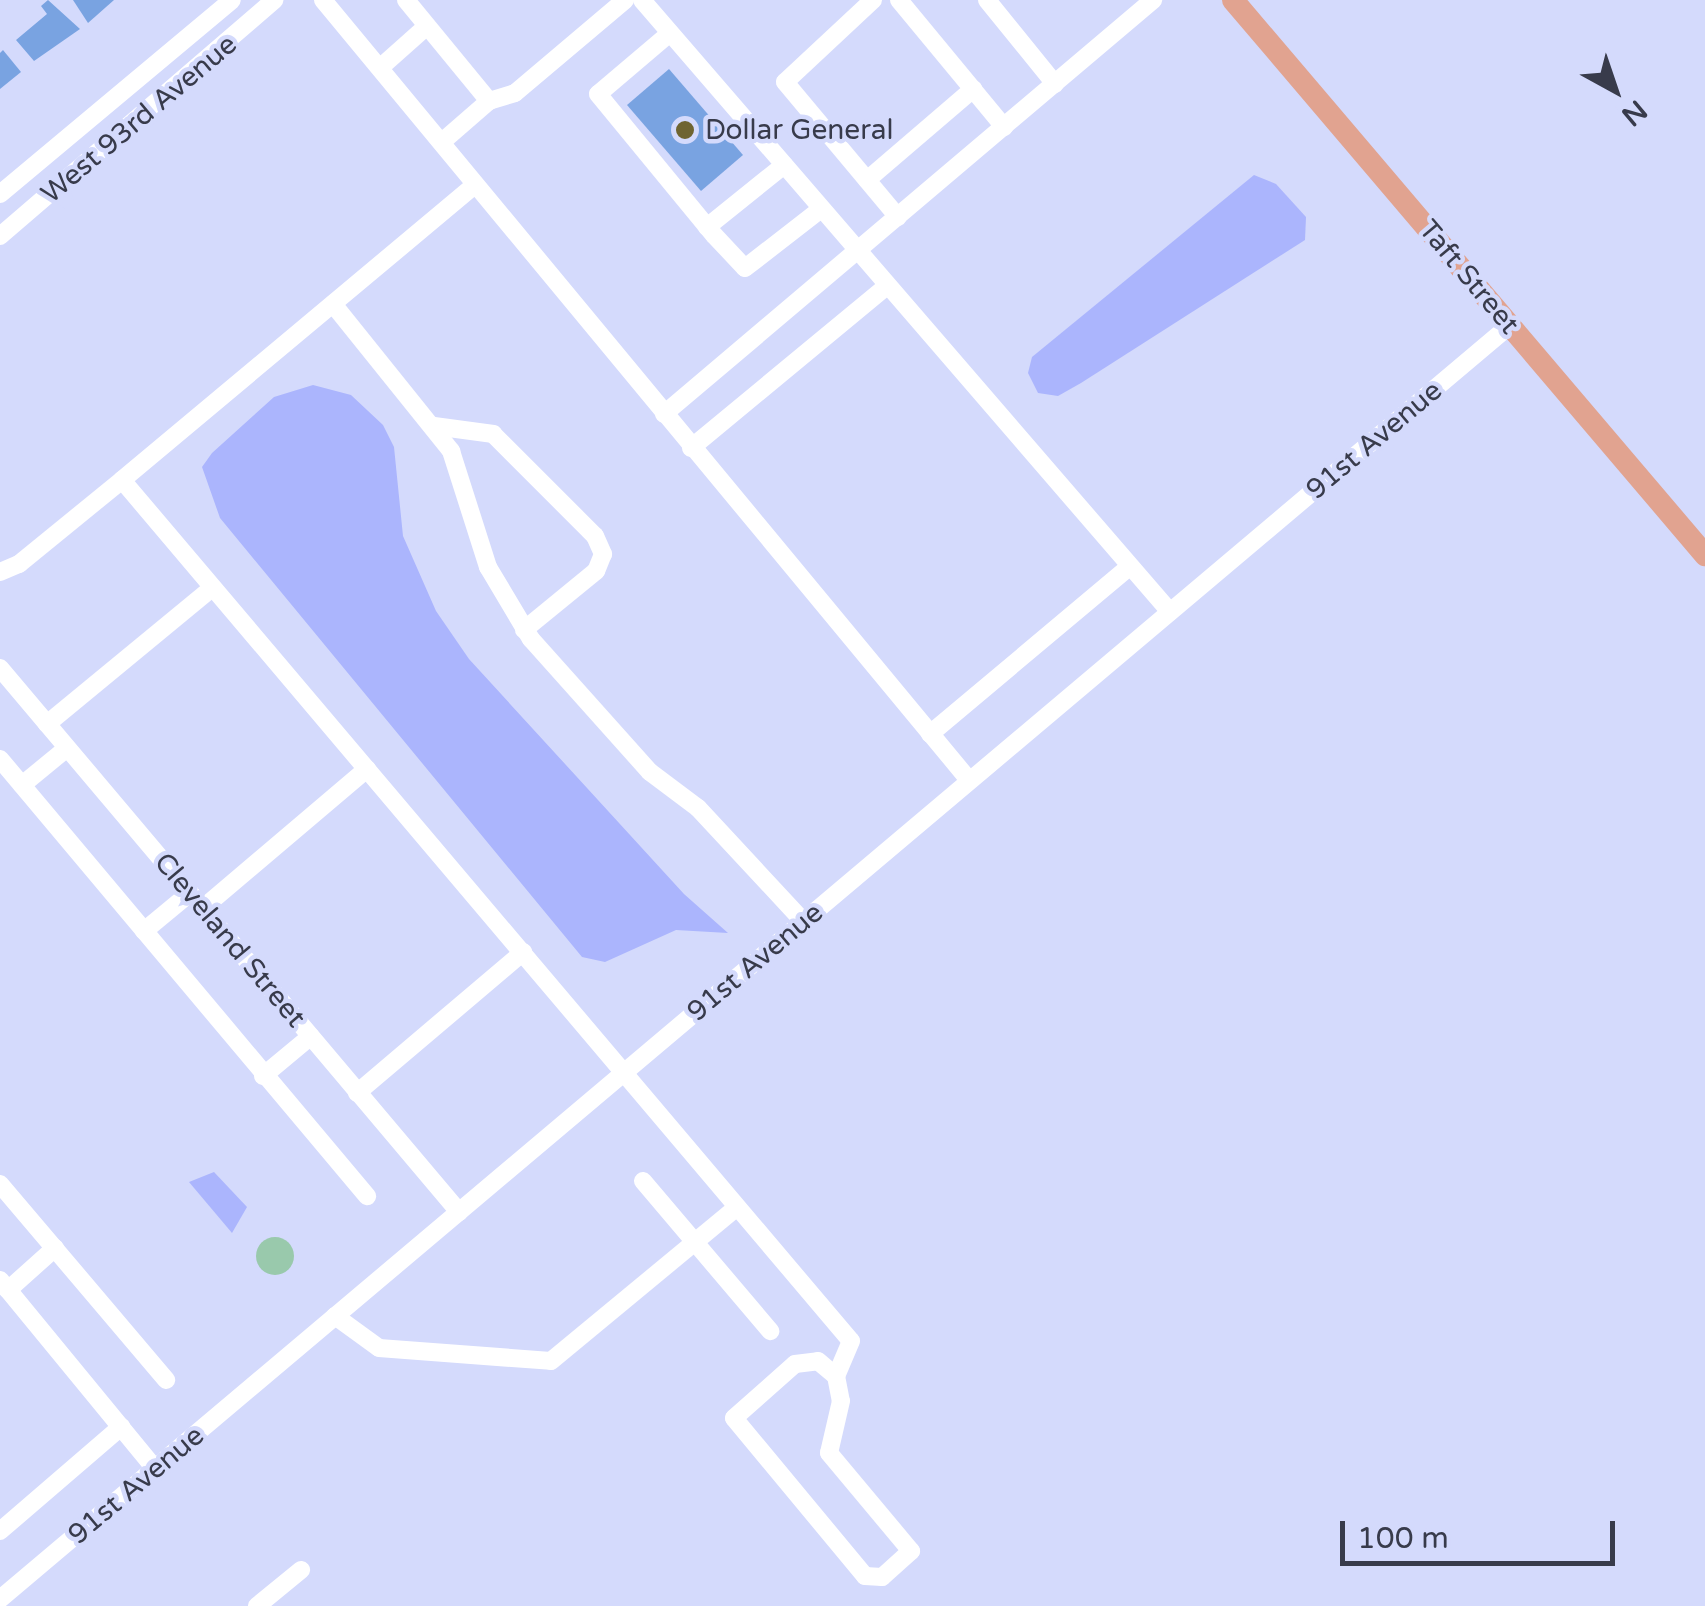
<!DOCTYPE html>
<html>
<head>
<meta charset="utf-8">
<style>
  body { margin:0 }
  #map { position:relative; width:1705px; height:1606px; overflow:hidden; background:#d4dafc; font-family:"Varela Round",sans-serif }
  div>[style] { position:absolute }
  .green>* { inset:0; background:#99c9ac }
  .round { border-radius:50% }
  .water>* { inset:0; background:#abb5fd }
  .building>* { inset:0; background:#79a3e1 }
  .minor>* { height:18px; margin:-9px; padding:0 9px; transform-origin:9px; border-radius:9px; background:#fff }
  .major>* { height:22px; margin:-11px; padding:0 11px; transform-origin:11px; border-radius:11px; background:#e1a390 }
  .dots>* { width:28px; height:28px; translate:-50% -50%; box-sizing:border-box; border:5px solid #d4dafc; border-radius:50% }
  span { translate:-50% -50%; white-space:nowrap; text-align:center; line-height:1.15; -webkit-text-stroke:9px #d4dafc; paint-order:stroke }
  .street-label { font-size:28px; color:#383b4b }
  .poi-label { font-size:28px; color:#383b4b }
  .left { translate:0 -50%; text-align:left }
  .north { position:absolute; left:1565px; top:40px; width:100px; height:100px; -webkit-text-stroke:8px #d4dafc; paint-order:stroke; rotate:140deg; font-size:28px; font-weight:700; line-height:40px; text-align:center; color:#383b4b }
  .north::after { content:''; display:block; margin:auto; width:35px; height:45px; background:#383b4b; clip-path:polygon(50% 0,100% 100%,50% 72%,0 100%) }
  .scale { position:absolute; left:1340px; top:1521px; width:275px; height:45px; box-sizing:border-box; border:5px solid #383b4b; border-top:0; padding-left:12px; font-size:30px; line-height:35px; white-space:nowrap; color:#383b4b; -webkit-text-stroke:8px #d4dafc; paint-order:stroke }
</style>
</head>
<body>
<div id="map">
  <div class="green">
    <div class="round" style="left:256px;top:1237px;width:38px;height:38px"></div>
  </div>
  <div class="water">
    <div style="clip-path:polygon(1254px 175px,1276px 184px,1306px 217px,1305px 240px,1081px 383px,1058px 396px,1038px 393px,1028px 373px,1032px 357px)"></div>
    <div style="clip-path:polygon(313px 385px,351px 395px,383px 425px,394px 447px,403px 536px,436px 611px,469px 659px,684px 894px,728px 933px,676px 930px,605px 962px,582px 957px,220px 518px,202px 467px,212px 453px,274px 397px)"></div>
    <div style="clip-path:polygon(214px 1172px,247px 1207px,232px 1233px,189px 1182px)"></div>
  </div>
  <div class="building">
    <div style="clip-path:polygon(48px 0,80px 29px,34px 61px,16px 40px,47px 14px,41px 6px)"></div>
    <div style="clip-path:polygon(73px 0,114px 0,88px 23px)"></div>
    <div style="clip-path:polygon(3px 50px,21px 72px,0 89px,0 53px)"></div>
    <div style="clip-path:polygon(669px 69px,743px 155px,701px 191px,627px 105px)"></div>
  </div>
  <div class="minor">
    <div style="left:323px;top:0;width:1013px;rotate:50.37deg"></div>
    <div style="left:406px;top:0;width:131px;rotate:50.6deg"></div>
    <div style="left:489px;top:101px;width:27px;rotate:-17deg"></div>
    <div style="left:515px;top:93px;width:144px;rotate:-40.2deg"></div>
    <div style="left:642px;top:0;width:808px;rotate:49.21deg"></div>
    <div style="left:873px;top:0;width:120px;rotate:137deg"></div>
    <div style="left:785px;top:82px;width:176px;rotate:50.1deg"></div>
    <div style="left:899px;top:0;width:165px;rotate:50.4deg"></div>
    <div style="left:987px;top:0;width:108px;rotate:51deg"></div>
    <div style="left:670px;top:33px;width:94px;rotate:139.7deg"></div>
    <div style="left:598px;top:94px;width:183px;rotate:50.6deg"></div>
    <div style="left:714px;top:235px;width:45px;rotate:46.8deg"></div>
    <div style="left:745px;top:268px;width:96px;rotate:-37.8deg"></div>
    <div style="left:382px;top:66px;width:59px;rotate:-41.6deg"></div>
    <div style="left:443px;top:141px;width:61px;rotate:-41deg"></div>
    <div style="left:867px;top:180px;width:140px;rotate:-40.6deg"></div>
    <div style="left:0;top:194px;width:302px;rotate:-39.9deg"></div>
    <div style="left:707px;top:227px;width:99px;rotate:-38.8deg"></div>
    <div style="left:0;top:236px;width:362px;rotate:-40.7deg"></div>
    <div style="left:333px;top:304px;width:189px;rotate:51.2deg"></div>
    <div style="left:451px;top:451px;width:122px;rotate:72.3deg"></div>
    <div style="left:488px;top:567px;width:84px;rotate:59.2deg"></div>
    <div style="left:531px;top:639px;width:178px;rotate:48.2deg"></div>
    <div style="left:650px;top:772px;width:60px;rotate:36.9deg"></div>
    <div style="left:698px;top:808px;width:154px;rotate:47.1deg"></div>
    <div style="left:664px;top:414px;width:641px;rotate:-40.25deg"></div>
    <div style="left:434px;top:426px;width:60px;rotate:7.7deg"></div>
    <div style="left:493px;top:434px;width:144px;rotate:45deg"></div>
    <div style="left:595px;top:536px;width:20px;rotate:66deg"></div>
    <div style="left:603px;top:554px;width:18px;rotate:112deg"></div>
    <div style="left:596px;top:571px;width:93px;rotate:140.7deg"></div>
    <div style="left:691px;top:448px;width:254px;rotate:-39.6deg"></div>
    <div style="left:122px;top:480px;width:1128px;rotate:49.75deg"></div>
    <div style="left:851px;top:1341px;width:38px;rotate:113deg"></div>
    <div style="left:836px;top:1376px;width:25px;rotate:79deg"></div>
    <div style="left:841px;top:1401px;width:53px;rotate:103deg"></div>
    <div style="left:829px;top:1453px;width:128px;rotate:50.1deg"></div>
    <div style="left:911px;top:1551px;width:39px;rotate:138deg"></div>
    <div style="left:882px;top:1577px;width:17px;rotate:-177deg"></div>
    <div style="left:865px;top:1576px;width:205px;rotate:-129.7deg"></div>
    <div style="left:734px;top:1418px;width:81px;rotate:-41.5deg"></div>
    <div style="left:795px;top:1364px;width:23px;rotate:-7deg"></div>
    <div style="left:818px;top:1361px;width:23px;rotate:40deg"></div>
    <div style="left:0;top:572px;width:21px;rotate:-23deg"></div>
    <div style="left:19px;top:564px;width:133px;rotate:-39.2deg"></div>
    <div style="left:122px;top:480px;width:458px;rotate:-39.9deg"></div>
    <div style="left:0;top:668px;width:712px;rotate:49.84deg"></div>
    <div style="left:47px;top:724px;width:214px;rotate:-39.5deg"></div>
    <div style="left:930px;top:734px;width:261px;rotate:-40deg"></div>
    <div style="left:0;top:759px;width:571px;rotate:49.98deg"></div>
    <div style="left:22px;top:785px;width:58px;rotate:-39.4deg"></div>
    <div style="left:203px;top:908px;width:215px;rotate:-40.3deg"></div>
    <div style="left:144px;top:931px;width:60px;rotate:-39.6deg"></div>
    <div style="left:263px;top:1076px;width:62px;rotate:-39.8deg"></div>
    <div style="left:357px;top:1093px;width:218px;rotate:-40.3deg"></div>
    <div style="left:643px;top:1181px;width:197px;rotate:49.7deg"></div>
    <div style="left:0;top:1184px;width:257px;rotate:49.7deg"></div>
    <div style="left:0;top:1280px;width:244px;rotate:50.6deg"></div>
    <div style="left:8px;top:1290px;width:63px;rotate:-41.8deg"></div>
    <div style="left:335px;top:1316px;width:54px;rotate:36deg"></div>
    <div style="left:379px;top:1348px;width:172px;rotate:4.3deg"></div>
    <div style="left:551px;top:1361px;width:241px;rotate:-39.6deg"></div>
    <div style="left:0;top:1531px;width:160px;rotate:-40.7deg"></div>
    <div style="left:0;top:1599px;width:1976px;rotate:-40.15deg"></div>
    <div style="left:257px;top:1606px;width:57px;rotate:-39.3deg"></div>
  </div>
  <div class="major">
    <div style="left:1233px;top:0;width:729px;rotate:49.62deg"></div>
  </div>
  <div class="dots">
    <div style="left:685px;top:130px;background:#6f6431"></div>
  </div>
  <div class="street-label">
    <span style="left:139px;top:119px;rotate:-40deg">West 93rd Avenue</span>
    <span style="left:1469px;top:277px;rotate:50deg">Taft Street</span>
    <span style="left:1374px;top:440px;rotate:-40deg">91st Avenue</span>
    <span style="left:230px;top:940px;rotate:50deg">Cleveland Street</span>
    <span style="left:755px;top:962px;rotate:-40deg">91st Avenue</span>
    <span style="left:136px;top:1485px;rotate:-40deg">91st Avenue</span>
  </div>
  <div class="poi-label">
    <span class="left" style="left:705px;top:130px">Dollar General</span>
  </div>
  <div class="north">N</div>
  <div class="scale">100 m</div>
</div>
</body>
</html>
